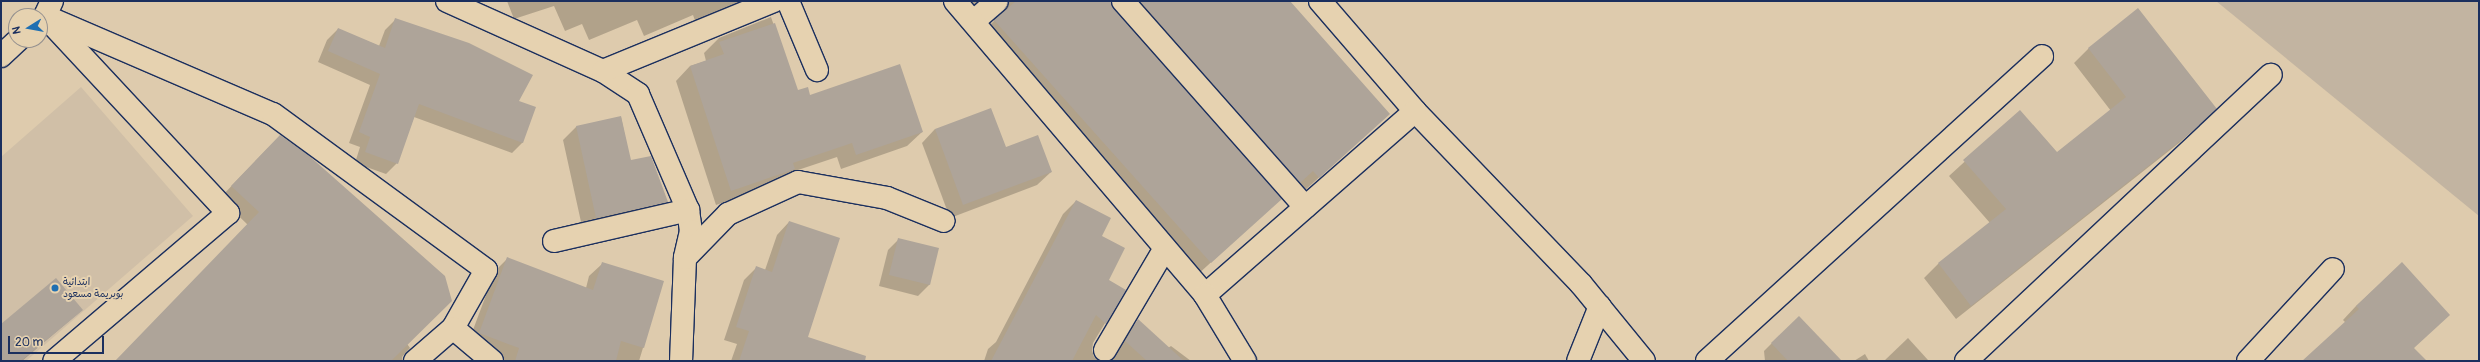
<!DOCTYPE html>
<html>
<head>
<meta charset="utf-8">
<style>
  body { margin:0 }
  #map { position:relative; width:2480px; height:362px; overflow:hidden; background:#decbad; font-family:Pangolin,"Playpen Sans Arabic",sans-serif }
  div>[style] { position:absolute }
  .built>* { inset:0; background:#d0bfa7 }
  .green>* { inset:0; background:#c2b4a1 }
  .shadow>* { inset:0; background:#0003 }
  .building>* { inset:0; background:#aea499 }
  .roads { filter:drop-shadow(1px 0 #1b2f5e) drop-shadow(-1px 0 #1b2f5e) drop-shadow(0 1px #1b2f5e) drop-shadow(0 -1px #1b2f5e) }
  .minor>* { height:22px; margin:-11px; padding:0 11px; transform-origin:11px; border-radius:11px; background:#e6d2b0 }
  .tertiary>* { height:22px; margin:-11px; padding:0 11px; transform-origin:11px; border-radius:11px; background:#e6d2b0 }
  .primary>* { height:22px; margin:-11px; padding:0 11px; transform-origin:11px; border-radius:11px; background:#e6d2b0 }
  .dots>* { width:11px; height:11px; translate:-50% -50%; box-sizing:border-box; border:2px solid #e6d2b0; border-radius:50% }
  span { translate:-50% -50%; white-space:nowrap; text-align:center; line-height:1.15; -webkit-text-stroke:4px #e6d2b0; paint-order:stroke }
  .poi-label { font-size:10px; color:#1b2f5e }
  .left { translate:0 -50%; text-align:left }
  .frame { position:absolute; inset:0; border:2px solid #1b2f5e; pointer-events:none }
  .north { position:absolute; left:8px; top:8px; width:40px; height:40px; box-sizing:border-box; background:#e6d2b0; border:1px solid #95918f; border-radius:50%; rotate:259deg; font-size:11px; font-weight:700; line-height:16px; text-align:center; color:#1b2f5e }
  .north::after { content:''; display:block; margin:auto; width:14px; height:18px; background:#1f6fb2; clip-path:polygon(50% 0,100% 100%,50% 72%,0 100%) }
  .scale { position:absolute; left:8px; top:336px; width:96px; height:18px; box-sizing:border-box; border:2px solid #1b2f5e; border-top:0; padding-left:5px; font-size:12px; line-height:14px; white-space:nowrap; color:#1b2f5e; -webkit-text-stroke:3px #e6d2b0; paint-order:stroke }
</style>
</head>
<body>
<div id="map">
  <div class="built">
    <div style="clip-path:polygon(81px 87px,193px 216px,26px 361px,1px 361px,1px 157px)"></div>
  </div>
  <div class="green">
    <div style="clip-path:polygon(2216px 1px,2479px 1px,2479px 216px)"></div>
  </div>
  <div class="shadow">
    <div style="clip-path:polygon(507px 1px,779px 1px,697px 26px,693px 15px,644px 36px,637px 20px,589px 40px,582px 24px,565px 31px,554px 6px,514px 19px)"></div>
    <div style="clip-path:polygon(952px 1px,1289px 1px,1389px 114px,1303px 192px,1118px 7px,1110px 5px,1280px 199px,1195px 277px,980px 35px,994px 21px,995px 13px,964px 14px)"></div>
    <div style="clip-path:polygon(771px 17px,797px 92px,922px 132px,907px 146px,841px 169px,837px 157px,789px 173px,779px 184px,716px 205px,676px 81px,690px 66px,706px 61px,704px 53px,719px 38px)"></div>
    <div style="clip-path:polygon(396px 19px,523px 142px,512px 153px,414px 117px,397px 163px,386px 174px,355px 163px,360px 147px,349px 143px,370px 85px,318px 62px,327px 40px,338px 29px,379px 46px,385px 30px)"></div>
    <div style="clip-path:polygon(2089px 48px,2201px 123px,2179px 143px,1956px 319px,1924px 278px,1938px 264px,1990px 223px,1949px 176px,2020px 111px,2057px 153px,2111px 111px,2074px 63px)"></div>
    <div style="clip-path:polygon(621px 117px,630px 161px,667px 201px,654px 215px,583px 231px,563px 140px,576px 127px)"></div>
    <div style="clip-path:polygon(935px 129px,1005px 148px,1051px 172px,1037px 185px,950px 218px,922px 143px)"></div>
    <div style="clip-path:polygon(268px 148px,410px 348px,402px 357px,403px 361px,116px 361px,248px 225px,220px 198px)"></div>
    <div style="clip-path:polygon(1076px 201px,1100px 236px,1107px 281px,1125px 290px,1093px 343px,1092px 350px,1094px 357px,1100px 361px,984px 361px,988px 349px,996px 342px,1063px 214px)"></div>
    <div style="clip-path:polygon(789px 222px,806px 337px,852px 361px,731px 361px,737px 344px,724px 340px,744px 280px,756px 268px,765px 270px,777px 235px)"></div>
    <div style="clip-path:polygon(899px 239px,938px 249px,929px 285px,918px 296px,879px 286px,888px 250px)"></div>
    <div style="clip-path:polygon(507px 259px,586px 288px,589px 276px,602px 264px,663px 282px,639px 361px,506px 361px,467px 346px,495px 271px)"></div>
    <div style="clip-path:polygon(2402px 264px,2413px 349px,2407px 361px,2305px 361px,2346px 323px,2343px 320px,2356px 306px)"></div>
    <div style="clip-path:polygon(82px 310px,22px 361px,1px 361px,1px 327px)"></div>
    <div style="clip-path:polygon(1138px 321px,1168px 348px,1171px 346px,1191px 361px,1107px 361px,1125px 334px)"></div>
    <div style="clip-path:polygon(1908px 338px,1928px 360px,1926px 361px,1884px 361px)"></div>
    <div style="clip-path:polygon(1776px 339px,1840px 361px,1765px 361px,1764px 351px)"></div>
    <div style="clip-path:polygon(1865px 354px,1869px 361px,1854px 361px)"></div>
  </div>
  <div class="building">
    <div style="clip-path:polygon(1016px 1px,1111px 1px,1114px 9px,1282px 199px,1211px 263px,994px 20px)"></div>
    <div style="clip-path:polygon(1140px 1px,1290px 1px,1390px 114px,1319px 178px,1313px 171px,1300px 183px)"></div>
    <div style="clip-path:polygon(2138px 8px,2217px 109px,2195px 129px,1971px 306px,1938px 263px,2006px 209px,1963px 160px,2020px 110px,2057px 152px,2126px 97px,2088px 48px)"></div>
    <div style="clip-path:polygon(395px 18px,469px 43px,533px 75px,519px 101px,536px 107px,523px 143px,419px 104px,398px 164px,365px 152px,370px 137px,359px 132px,380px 74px,328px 51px,338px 28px,385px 48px)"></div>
    <div style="clip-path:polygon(775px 23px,798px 90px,808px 87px,810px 95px,900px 64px,923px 132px,856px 155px,852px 143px,793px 163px,795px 169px,731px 191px,690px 66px,724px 54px,719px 42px)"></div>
    <div style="clip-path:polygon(991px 108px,1006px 147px,1038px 135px,1052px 172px,963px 205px,935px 129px)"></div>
    <div style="clip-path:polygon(621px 116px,631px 160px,651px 156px,668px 202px,596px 218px,576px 126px)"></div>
    <div style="clip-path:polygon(280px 135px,307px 154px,445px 276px,452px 301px,391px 361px,115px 361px,259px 212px,231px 186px)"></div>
    <div style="clip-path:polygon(1076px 200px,1111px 218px,1102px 236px,1125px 248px,1109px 280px,1126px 290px,1106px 324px,1096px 315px,1072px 361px,991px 361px)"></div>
    <div style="clip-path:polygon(789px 221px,840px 238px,808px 337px,866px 356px,865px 361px,739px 361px,749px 331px,736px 327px,756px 266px,772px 272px)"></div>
    <div style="clip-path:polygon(898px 238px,939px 248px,930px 285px,889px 275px)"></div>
    <div style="clip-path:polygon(507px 257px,593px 290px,602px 262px,664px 281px,644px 348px,621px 341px,616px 361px,515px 361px,519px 348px,479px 333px)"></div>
    <div style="clip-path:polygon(2402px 262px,2450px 315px,2414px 348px,2427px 361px,2302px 361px,2359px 309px,2356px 306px)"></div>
    <div style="clip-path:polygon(56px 278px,83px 310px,21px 361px,1px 361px,1px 324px)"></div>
    <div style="clip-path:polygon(1799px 316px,1842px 361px,1788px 361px,1771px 343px)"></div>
    <div style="clip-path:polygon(1138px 319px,1184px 361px,1147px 361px,1125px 341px)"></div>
  </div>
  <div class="roads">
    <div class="minor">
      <div style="left:447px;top:1px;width:171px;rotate:24.2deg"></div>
      <div style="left:603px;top:71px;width:42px;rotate:33.3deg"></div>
      <div style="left:638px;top:94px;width:126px;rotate:66.7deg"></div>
      <div style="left:688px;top:210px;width:21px;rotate:82deg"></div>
      <div style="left:691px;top:231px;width:28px;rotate:103deg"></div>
      <div style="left:685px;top:258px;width:103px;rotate:92.2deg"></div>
      <div style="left:788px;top:1px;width:75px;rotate:67.2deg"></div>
      <div style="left:1123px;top:1px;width:275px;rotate:48.5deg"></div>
      <div style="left:1320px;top:1px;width:145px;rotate:49.2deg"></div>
      <div style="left:1415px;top:111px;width:240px;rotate:46.2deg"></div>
      <div style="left:1581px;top:284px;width:99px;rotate:50.7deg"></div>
      <div style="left:45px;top:16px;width:248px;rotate:23.3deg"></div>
      <div style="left:273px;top:114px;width:264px;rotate:36.2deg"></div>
      <div style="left:486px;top:270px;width:67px;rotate:119.6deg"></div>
      <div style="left:453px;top:328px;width:51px;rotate:40.2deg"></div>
      <div style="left:974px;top:21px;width:30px;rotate:-41deg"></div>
      <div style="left:51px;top:23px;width:260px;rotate:47deg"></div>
      <div style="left:228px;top:213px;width:228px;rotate:139.6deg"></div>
      <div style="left:603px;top:71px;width:185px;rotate:-22.3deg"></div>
      <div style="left:554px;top:241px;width:138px;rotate:-13deg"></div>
      <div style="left:685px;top:258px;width:62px;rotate:-45.7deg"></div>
      <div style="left:728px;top:214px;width:77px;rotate:-24.6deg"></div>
      <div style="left:798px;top:182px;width:90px;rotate:10.2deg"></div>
      <div style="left:887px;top:198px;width:61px;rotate:22deg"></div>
      <div style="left:1205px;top:295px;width:279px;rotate:-41.2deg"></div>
      <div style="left:1105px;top:350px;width:118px;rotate:-59.5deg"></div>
      <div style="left:415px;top:361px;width:50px;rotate:-41deg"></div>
      <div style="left:1578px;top:361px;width:59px;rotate:-68.2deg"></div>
      <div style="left:1707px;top:361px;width:453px;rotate:-42.3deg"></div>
      <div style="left:1966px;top:361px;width:418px;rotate:-43.2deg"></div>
      <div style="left:2248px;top:361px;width:125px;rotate:-47.3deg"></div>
    </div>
    <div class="tertiary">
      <div style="left:955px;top:1px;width:386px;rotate:49.6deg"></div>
      <div style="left:1205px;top:295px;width:77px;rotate:58.8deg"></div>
    </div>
    <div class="primary">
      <div style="left:40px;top:21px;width:7px;rotate:-45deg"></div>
      <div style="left:45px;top:16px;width:17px;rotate:-65deg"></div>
      <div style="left:1px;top:56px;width:23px;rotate:-43deg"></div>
    </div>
  </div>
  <div class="dots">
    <div style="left:55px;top:288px;background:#1f6fb2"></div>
  </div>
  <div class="poi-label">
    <span class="left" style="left:63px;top:288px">ابتدائية<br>بوبريمة مسعود</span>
  </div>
  <div class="frame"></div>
  <div class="north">N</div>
  <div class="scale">20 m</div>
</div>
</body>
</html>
